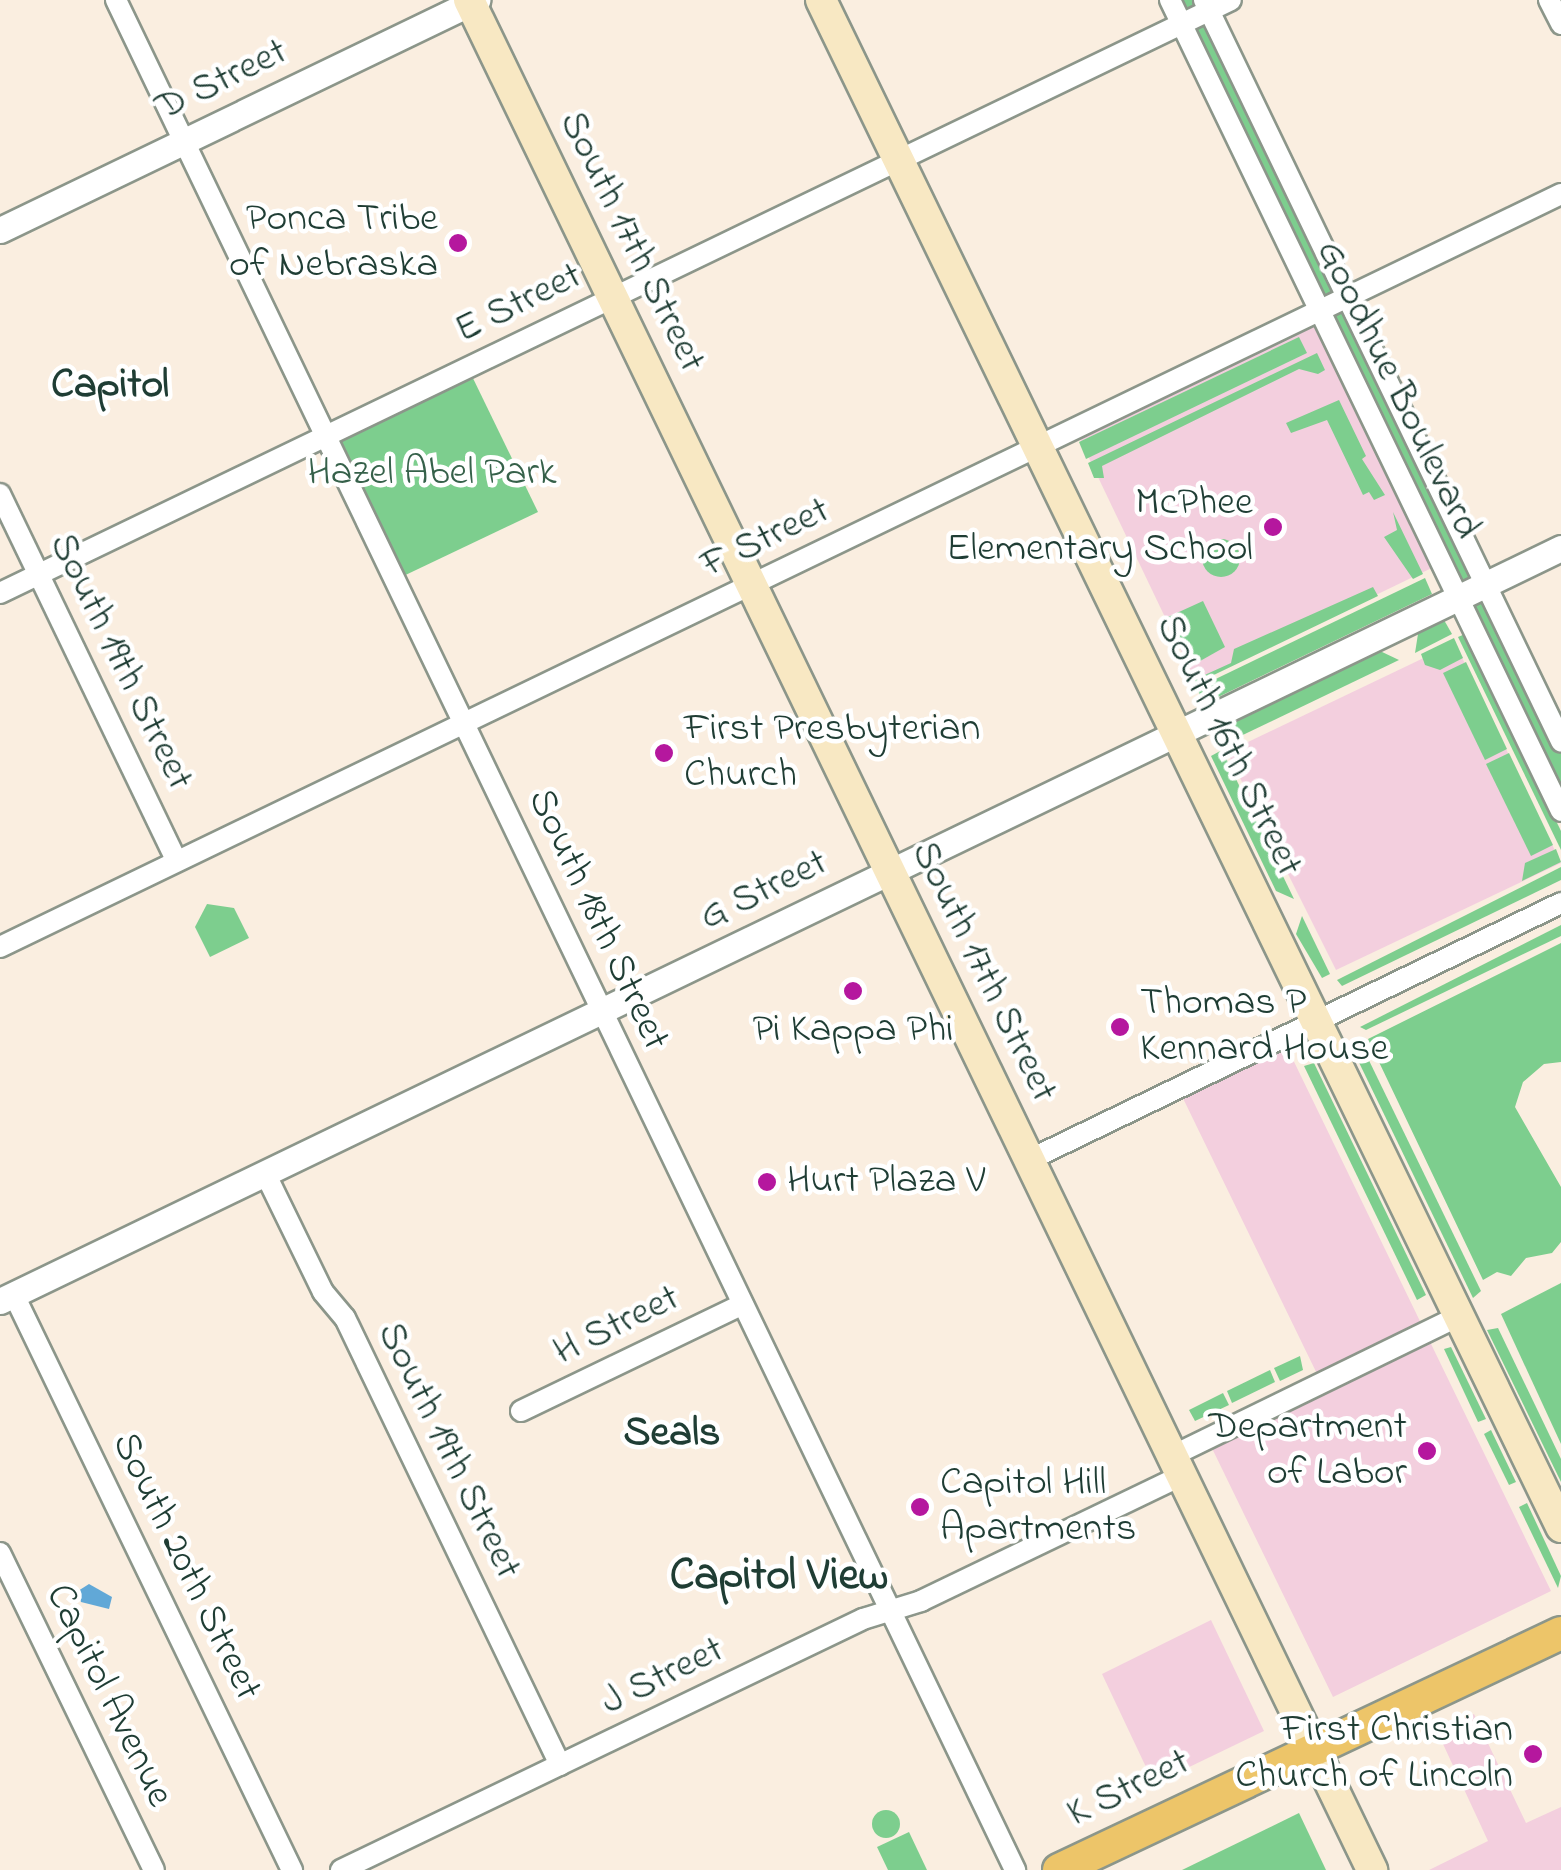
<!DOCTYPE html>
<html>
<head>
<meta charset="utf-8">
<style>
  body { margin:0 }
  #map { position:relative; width:1561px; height:1870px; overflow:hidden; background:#faeee0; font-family:"Indie Flower",sans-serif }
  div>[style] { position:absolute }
  .built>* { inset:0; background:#f3cfde }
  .green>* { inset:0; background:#7dce8e }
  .round { border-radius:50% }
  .water>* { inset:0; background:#61a8d7 }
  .roads { filter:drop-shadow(2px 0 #8c968a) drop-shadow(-2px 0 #8c968a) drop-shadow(0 2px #8c968a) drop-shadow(0 -2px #8c968a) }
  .minor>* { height:20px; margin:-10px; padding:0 10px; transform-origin:10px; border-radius:10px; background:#fff }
  .tertiary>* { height:25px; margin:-12.5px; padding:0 12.5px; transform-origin:12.5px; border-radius:12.5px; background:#fff }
  .secondary>* { height:30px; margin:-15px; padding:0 15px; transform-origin:15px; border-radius:15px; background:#f8e8c3 }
  .primary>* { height:32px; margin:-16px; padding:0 16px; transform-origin:16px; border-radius:16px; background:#edc569 }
  .dots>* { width:28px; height:28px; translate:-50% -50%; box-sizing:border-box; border:5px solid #fff; border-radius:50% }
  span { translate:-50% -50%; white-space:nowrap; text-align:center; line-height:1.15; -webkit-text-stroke:9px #fff; paint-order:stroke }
  .street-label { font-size:40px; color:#1f3d34 }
  .poi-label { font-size:40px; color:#1f3d34 }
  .right { translate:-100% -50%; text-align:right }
  .left { translate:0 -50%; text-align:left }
  .park-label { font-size:40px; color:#36614a }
  .neighbourhood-label { font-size:42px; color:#1f3d34; font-weight:700 }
  .quarter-label { font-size:45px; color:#1f3d34; font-weight:700 }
</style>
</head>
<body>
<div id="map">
  <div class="built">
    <div style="clip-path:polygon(1320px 311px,1442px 563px,1196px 682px,1075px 429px)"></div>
    <div style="clip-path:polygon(1455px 643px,1561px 863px,1336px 970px,1227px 752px)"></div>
    <div style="clip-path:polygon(1282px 1037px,1551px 1591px,1333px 1697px,1207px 1438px,1321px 1382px,1178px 1088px)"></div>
    <div style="clip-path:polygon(1211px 1620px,1264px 1731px,1154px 1784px,1102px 1674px)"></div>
    <div style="clip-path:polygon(1474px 1714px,1526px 1823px,1561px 1807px,1561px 1870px,1429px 1870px,1488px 1841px,1437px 1731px)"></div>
  </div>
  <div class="green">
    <div style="clip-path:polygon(1170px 0,1204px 0,1561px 741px,1561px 811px)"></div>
    <div style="clip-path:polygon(1299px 337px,1307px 353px,1086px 459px,1079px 442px)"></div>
    <div style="clip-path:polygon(1317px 353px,1325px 370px,1318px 374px,1299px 369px,1102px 466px,1104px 478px,1094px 478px,1088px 463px)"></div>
    <div style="clip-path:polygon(468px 368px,538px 512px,395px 580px,326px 436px)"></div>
    <div style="clip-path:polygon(1339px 400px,1366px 456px,1362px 459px,1385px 495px,1374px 500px,1369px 492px,1363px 495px,1327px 420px,1291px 433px,1286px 423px)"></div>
    <div style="clip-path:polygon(1393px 512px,1423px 574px,1413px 579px,1384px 537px,1397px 530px)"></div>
    <div class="round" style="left:1202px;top:539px;width:38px;height:38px"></div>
    <div style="clip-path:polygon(1425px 578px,1432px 594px,1210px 701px,1201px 698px,1197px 688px)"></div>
    <div style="clip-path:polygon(1373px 587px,1378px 596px,1195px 684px,1194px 671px,1198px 678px,1231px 663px,1234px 649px)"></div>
    <div style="clip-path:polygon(1203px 601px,1225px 647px,1193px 665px,1168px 617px)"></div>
    <div style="clip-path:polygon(1444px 620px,1452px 634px,1415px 653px,1418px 634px)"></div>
    <div style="clip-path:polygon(1465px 634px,1561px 831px,1561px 850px,1458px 637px)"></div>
    <div style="clip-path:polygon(1454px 638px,1463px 658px,1440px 670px,1425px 665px,1421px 654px)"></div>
    <div style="clip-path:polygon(1380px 651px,1399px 660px,1224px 744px,1219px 728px)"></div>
    <div style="clip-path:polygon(1466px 662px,1507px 749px,1485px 760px,1443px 673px)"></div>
    <div style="clip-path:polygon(1222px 750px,1294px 899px,1276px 891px,1211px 756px)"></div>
    <div style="clip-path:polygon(1509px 753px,1553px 845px,1531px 856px,1486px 764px)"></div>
    <div style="clip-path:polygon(1556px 849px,1561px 862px,1522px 881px,1525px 863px)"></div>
    <div style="clip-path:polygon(1561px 867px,1561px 880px,1342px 986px,1337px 980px)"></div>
    <div style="clip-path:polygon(207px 904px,234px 908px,249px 938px,210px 957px,195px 927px)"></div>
    <div style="clip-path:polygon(1302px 916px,1330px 974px,1322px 978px,1296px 934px)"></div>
    <div style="clip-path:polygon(1561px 925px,1561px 936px,1366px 1030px,1360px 1027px)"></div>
    <div style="clip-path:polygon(1561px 943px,1561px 1062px,1544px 1064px,1523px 1082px,1515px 1107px,1561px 1187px,1561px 1242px,1552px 1253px,1526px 1258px,1511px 1276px,1497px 1272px,1483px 1280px,1368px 1039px)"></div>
    <div style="clip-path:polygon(1361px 1044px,1481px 1291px,1473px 1298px,1351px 1046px)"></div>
    <div style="clip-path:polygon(1314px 1063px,1426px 1295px,1417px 1300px,1304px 1066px)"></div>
    <div style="clip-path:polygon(1561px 1283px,1561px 1444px,1501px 1314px)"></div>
    <div style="clip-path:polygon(1498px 1328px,1561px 1459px,1561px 1482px,1487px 1330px)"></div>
    <div style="clip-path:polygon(1451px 1347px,1486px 1419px,1478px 1422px,1444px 1349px)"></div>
    <div style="clip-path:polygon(1300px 1356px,1303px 1370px,1280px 1381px,1274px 1368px)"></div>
    <div style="clip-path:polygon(1270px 1370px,1275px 1382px,1232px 1403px,1227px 1391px)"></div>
    <div style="clip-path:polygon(1223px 1393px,1229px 1405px,1195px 1421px,1189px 1410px)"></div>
    <div style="clip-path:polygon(1491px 1430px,1516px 1482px,1509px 1485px,1484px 1434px)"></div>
    <div style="clip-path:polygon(1527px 1503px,1561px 1576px,1558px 1588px,1519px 1507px)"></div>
    <div class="round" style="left:872px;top:1810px;width:28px;height:28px"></div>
    <div style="clip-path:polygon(1299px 1813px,1326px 1870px,1182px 1870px)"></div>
    <div style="clip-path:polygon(909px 1832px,927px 1870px,888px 1870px,877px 1847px)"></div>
  </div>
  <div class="water">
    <div style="clip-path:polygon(89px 1584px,112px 1597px,109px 1609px,81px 1602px,78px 1591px)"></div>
  </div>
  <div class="roads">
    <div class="minor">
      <div style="left:116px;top:0;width:2075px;rotate:64.32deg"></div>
      <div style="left:1170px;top:0;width:900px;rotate:64.26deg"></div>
      <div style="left:1204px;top:0;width:823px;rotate:64.28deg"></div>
      <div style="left:1549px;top:0;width:27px;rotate:63deg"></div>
      <div style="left:0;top:494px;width:407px;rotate:64.3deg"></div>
      <div style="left:0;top:593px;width:1366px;rotate:-25.72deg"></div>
      <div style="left:0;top:947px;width:1733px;rotate:-25.75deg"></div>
      <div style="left:1029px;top:1160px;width:591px;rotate:-25.78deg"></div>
      <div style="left:265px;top:1173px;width:132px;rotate:64deg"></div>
      <div style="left:323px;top:1292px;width:34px;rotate:50deg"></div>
      <div style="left:345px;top:1318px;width:496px;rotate:64.3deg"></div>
      <div style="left:14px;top:1295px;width:639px;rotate:64.2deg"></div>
      <div style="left:521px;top:1411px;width:246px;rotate:-25.7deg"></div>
      <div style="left:1172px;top:1456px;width:319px;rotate:-26deg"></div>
      <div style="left:0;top:1553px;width:352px;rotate:64.1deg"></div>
      <div style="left:341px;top:1870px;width:579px;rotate:-25.68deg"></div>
      <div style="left:863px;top:1619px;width:61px;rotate:-17.2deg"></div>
      <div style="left:921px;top:1601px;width:288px;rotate:-25.7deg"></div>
    </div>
    <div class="tertiary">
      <div style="left:0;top:230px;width:530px;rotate:-25.74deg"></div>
      <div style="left:0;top:1301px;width:1733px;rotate:-25.75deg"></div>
    </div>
    <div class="secondary">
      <div style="left:469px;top:0;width:2077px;rotate:64.22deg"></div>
      <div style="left:821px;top:0;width:1697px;rotate:64.14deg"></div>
    </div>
    <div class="primary">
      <div style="left:1059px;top:1870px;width:555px;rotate:-25.27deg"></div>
    </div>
  </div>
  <div class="dots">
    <div style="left:458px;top:243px;background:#b5179e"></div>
    <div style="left:1273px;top:527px;background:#b5179e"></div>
    <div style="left:664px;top:753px;background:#b5179e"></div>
    <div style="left:853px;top:991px;background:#b5179e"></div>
    <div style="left:1120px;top:1027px;background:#b5179e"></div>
    <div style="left:767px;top:1182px;background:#b5179e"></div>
    <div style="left:1427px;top:1451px;background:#b5179e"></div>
    <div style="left:920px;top:1507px;background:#b5179e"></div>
    <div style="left:1533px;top:1754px;background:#b5179e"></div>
  </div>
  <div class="street-label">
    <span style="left:222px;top:81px;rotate:-26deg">D Street</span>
    <span style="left:631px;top:242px;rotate:64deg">South 17th Street</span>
    <span style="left:519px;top:304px;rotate:-26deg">E Street</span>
    <span style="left:1397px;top:390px;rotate:64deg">Goodhue Boulevard</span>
    <span style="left:766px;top:539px;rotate:-26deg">F Street</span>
    <span style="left:120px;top:662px;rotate:64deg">South 19th Street</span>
    <span style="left:1228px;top:746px;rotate:64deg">South 16th Street</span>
    <span style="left:764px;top:891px;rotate:-26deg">G Street</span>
    <span style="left:597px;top:920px;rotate:65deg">South 18th Street</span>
    <span style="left:983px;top:972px;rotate:64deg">South 17th Street</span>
    <span style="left:617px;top:1326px;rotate:-26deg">H Street</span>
    <span style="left:448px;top:1451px;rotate:64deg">South 19th Street</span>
    <span style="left:185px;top:1567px;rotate:64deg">South 20th Street</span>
    <span style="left:663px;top:1677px;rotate:-26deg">J Street</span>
    <span style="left:108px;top:1696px;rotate:64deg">Capitol Avenue</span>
    <span style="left:1129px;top:1789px;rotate:-26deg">K Street</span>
  </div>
  <div class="poi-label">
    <span class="right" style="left:438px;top:243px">Ponca Tribe<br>of Nebraska</span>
    <span class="right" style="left:1253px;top:527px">McPhee<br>Elementary School</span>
    <span class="left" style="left:684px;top:753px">First Presbyterian<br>Church</span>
    <span class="left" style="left:1140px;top:1027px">Thomas P<br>Kennard House</span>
    <span style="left:853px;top:1031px">Pi Kappa Phi</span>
    <span class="left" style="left:787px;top:1182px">Hurt Plaza V</span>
    <span class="right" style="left:1407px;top:1451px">Department<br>of Labor</span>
    <span class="left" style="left:940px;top:1507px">Capitol Hill<br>Apartments</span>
    <span class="right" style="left:1513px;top:1754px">First Christian<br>Church of Lincoln</span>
  </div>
  <div class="park-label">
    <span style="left:432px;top:474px">Hazel Abel Park</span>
  </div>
  <div class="neighbourhood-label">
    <span style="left:110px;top:386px">Capitol</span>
    <span style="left:672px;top:1434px">Seals</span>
  </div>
  <div class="quarter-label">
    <span style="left:779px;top:1578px">Capitol View</span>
  </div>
</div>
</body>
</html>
